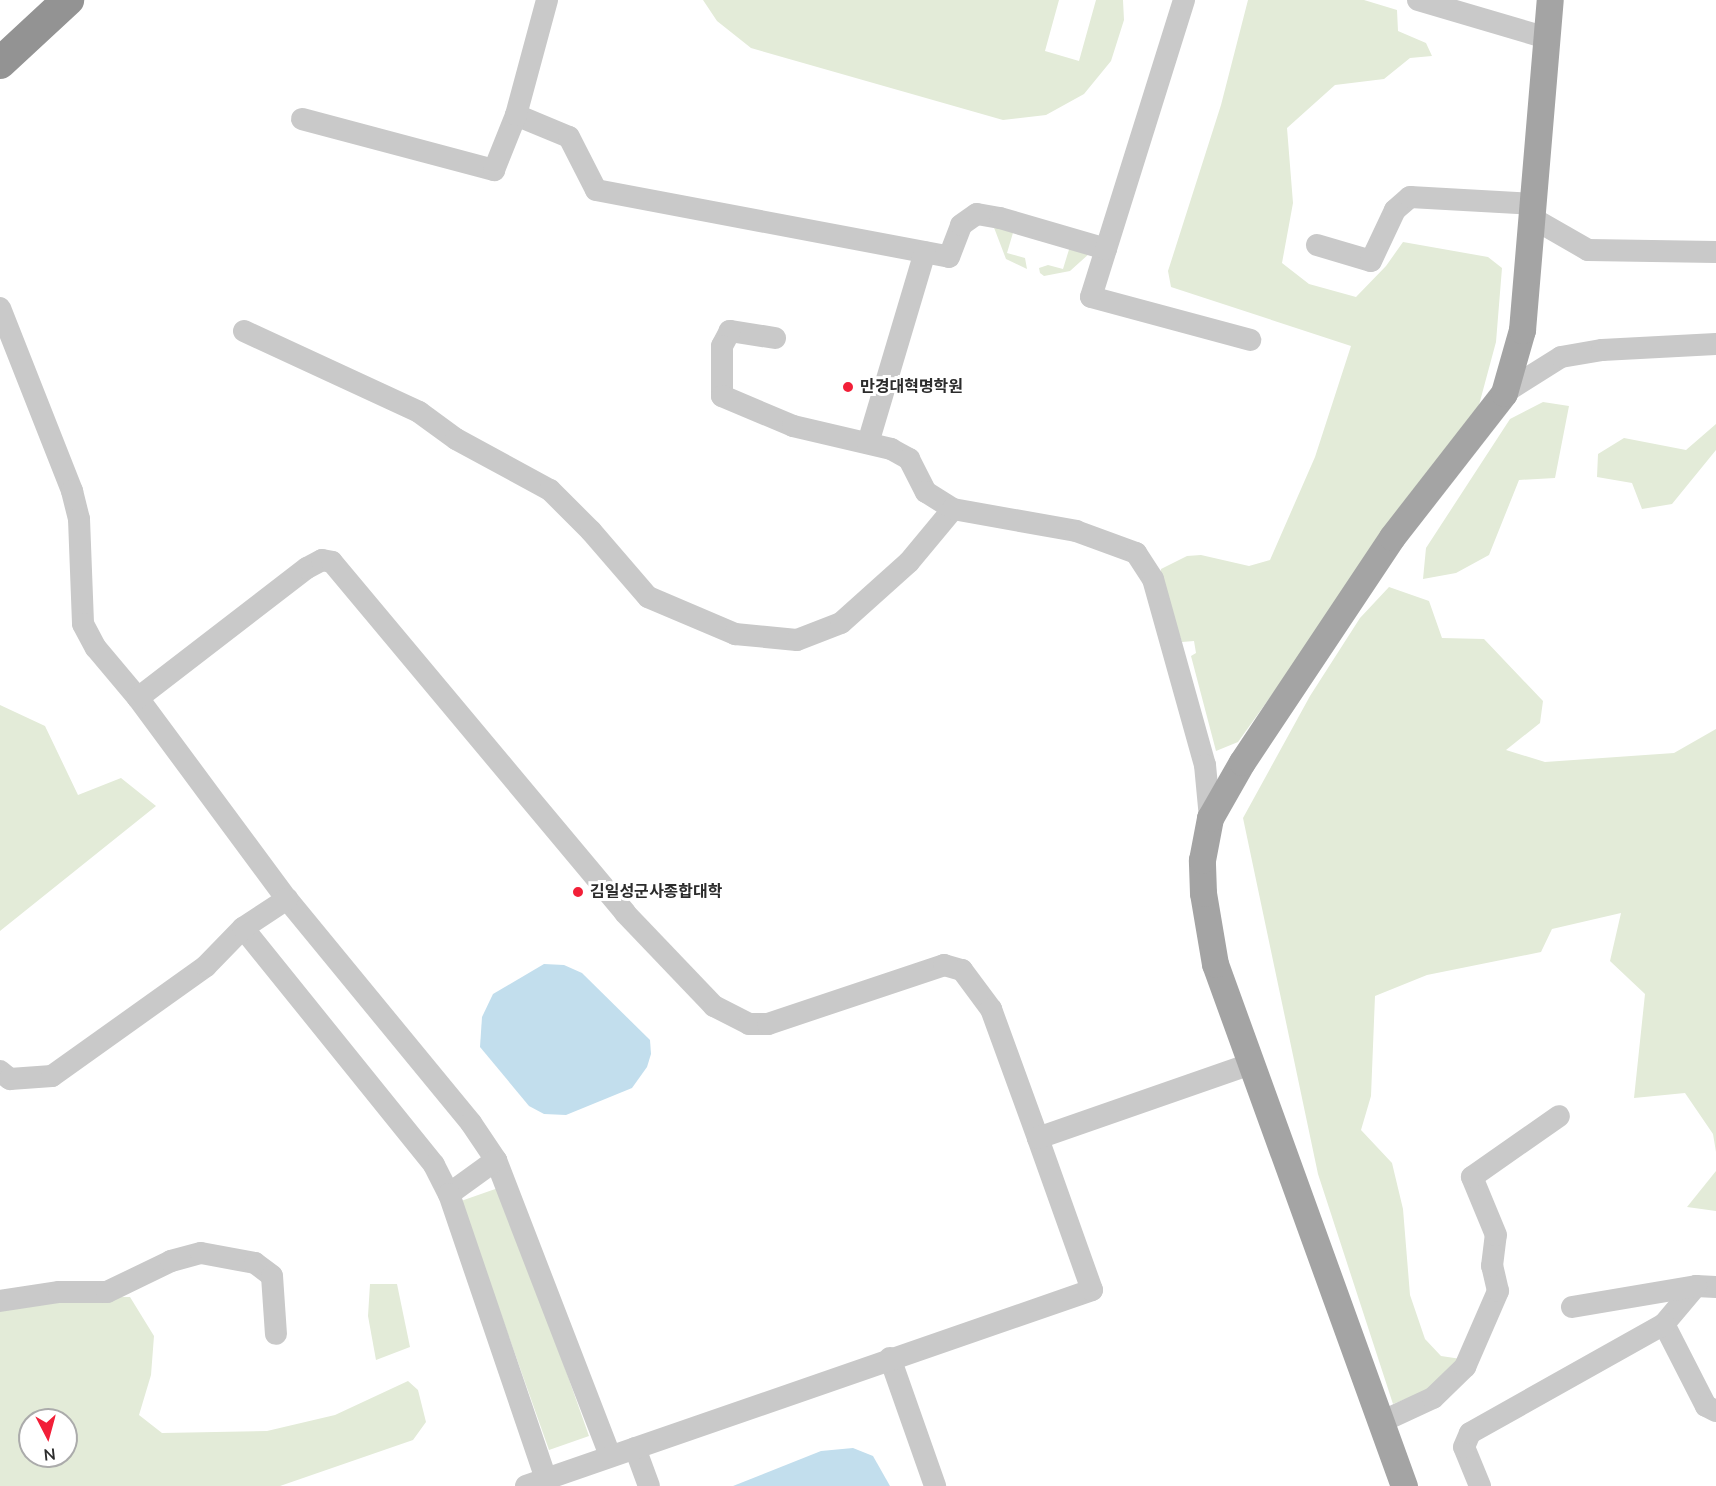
<!DOCTYPE html>
<html>
<head>
<meta charset="utf-8">
<style>
  body { margin:0 }
  #map { position:relative; width:1716px; height:1486px; overflow:hidden; background:#fff; font-family:"Nunito Sans","Noto Sans KR",sans-serif }
  div>[style] { position:absolute }
  .green>* { inset:0; background:#e3ebd8 }
  .water>* { inset:0; background:#c2deed }
  .minor>* { height:22px; margin:-11px; padding:0 11px; transform-origin:11px; border-radius:11px; background:#c9c9c9 }
  .major>* { height:27px; margin:-13.5px; padding:0 13.5px; transform-origin:13.5px; border-radius:13.5px; background:#a4a4a4 }
  .highway>* { height:32px; margin:-16px; padding:0 16px; transform-origin:16px; border-radius:16px; background:#939393 }
  .dots>* { width:16px; height:16px; translate:-50% -50%; box-sizing:border-box; border:3px solid #fff; border-radius:50% }
  span { translate:-50% -50%; white-space:nowrap; text-align:center; line-height:1.15; -webkit-text-stroke:6px #fff; paint-order:stroke }
  .poi-label { font-size:16px; color:#2c2c2c; font-weight:700 }
  .left { translate:0 -50%; text-align:left }
  .north { position:absolute; left:18px; top:1408px; width:60px; height:60px; box-sizing:border-box; background:#fff; border:2px solid #ababab; border-radius:50%; rotate:174deg; font-size:16px; font-weight:700; line-height:24px; text-align:center; color:#2c2c2c }
  .north::after { content:''; display:block; margin:auto; width:21px; height:27px; background:#f21f38; clip-path:polygon(50% 0,100% 100%,50% 72%,0 100%) }
</style>
</head>
<body>
<div id="map">
  <div class="green">
    <div style="clip-path:polygon(703px 0,1059px 0,1045px 51px,1079px 61px,1096px 0,1123px 0,1124px 20px,1111px 61px,1084px 94px,1046px 115px,1003px 120px,751px 48px,717px 21px)"></div>
    <div style="clip-path:polygon(1248px 0,1364px 0,1397px 10px,1398px 31px,1426px 43px,1432px 56px,1410px 58px,1384px 79px,1335px 85px,1287px 128px,1293px 203px,1282px 263px,1309px 284px,1356px 297px,1386px 266px,1403px 242px,1488px 257px,1502px 268px,1496px 342px,1479px 405px,1238px 742px,1216px 751px,1191px 656px,1196px 653px,1194px 641px,1182px 642px,1161px 586px,1161px 569px,1187px 556px,1201px 555px,1249px 566px,1270px 560px,1315px 457px,1351px 346px,1171px 287px,1168px 271px,1221px 105px)"></div>
    <div style="clip-path:polygon(993px 225px,1015px 226px,1007px 253px,1025px 258px,1027px 269px,1006px 259px)"></div>
    <div style="clip-path:polygon(1071px 243px,1090px 253px,1070px 271px,1044px 276px,1040px 273px,1039px 268px,1048px 265px,1063px 269px)"></div>
    <div style="clip-path:polygon(1543px 402px,1569px 406px,1555px 478px,1519px 480px,1489px 555px,1456px 573px,1423px 579px,1426px 548px,1510px 419px)"></div>
    <div style="clip-path:polygon(1716px 424px,1716px 450px,1672px 504px,1642px 509px,1632px 483px,1597px 477px,1598px 454px,1624px 438px,1686px 450px)"></div>
    <div style="clip-path:polygon(1389px 587px,1429px 601px,1442px 638px,1484px 639px,1543px 701px,1540px 723px,1506px 750px,1545px 762px,1674px 753px,1716px 729px,1716px 1152px,1713px 1134px,1685px 1093px,1634px 1098px,1645px 994px,1610px 961px,1621px 913px,1552px 929px,1541px 952px,1427px 975px,1375px 996px,1371px 1096px,1361px 1130px,1392px 1163px,1403px 1209px,1410px 1295px,1425px 1339px,1441px 1356px,1461px 1359px,1436px 1387px,1393px 1404px,1318px 1174px,1243px 818px,1310px 696px,1360px 618px)"></div>
    <div style="clip-path:polygon(0 705px,45px 726px,78px 795px,121px 778px,156px 806px,0 931px)"></div>
    <div style="clip-path:polygon(1716px 1171px,1716px 1211px,1687px 1207px)"></div>
    <div style="clip-path:polygon(501px 1187px,589px 1436px,549px 1450px,461px 1201px)"></div>
    <div style="clip-path:polygon(370px 1284px,397px 1284px,410px 1347px,376px 1360px,368px 1316px)"></div>
    <div style="clip-path:polygon(evenodd,6px 1295px,130px 1297px,154px 1336px,151px 1375px,139px 1415px,162px 1433px,267px 1431px,335px 1415px,408px 1381px,418px 1390px,426px 1422px,413px 1440px,280px 1486px,0 1486px,0 1296px,6px 1295px,30px 1420px,66px 1420px,66px 1456px,30px 1456px,30px 1420px)"></div>
  </div>
  <div class="water">
    <div style="clip-path:polygon(544px 964px,564px 965px,582px 973px,650px 1040px,651px 1054px,647px 1067px,632px 1088px,566px 1115px,544px 1114px,529px 1106px,480px 1047px,482px 1017px,493px 994px)"></div>
    <div style="clip-path:polygon(853px 1448px,873px 1456px,890px 1486px,733px 1486px,821px 1451px)"></div>
  </div>
  <div class="minor">
    <div style="left:1418px;top:0;width:134px;rotate:16.4deg"></div>
    <div style="left:516px;top:115px;width:57px;rotate:22.5deg"></div>
    <div style="left:569px;top:137px;width:59px;rotate:63deg"></div>
    <div style="left:596px;top:190px;width:359px;rotate:10.7deg"></div>
    <div style="left:949px;top:257px;width:34px;rotate:-69deg"></div>
    <div style="left:961px;top:225px;width:19px;rotate:-35deg"></div>
    <div style="left:977px;top:214px;width:23px;rotate:10deg"></div>
    <div style="left:1000px;top:218px;width:110px;rotate:16.3deg"></div>
    <div style="left:1106px;top:249px;width:50px;rotate:107.4deg"></div>
    <div style="left:1091px;top:297px;width:165px;rotate:15.1deg"></div>
    <div style="left:302px;top:119px;width:199px;rotate:14.9deg"></div>
    <div style="left:494px;top:170px;width:59px;rotate:-68.2deg"></div>
    <div style="left:516px;top:115px;width:119px;rotate:-74.9deg"></div>
    <div style="left:1534px;top:219px;width:62px;rotate:29.9deg"></div>
    <div style="left:1588px;top:250px;width:128px;rotate:0.9deg"></div>
    <div style="left:1317px;top:245px;width:56px;rotate:16.5deg"></div>
    <div style="left:1371px;top:261px;width:56px;rotate:-64.8deg"></div>
    <div style="left:1395px;top:210px;width:20px;rotate:-41deg"></div>
    <div style="left:1410px;top:197px;width:125px;rotate:3.2deg"></div>
    <div style="left:1106px;top:249px;width:261px;rotate:-72.6deg"></div>
    <div style="left:0;top:308px;width:197px;rotate:68.5deg"></div>
    <div style="left:72px;top:491px;width:29px;rotate:76deg"></div>
    <div style="left:79px;top:519px;width:105px;rotate:87.8deg"></div>
    <div style="left:83px;top:624px;width:27px;rotate:62deg"></div>
    <div style="left:96px;top:648px;width:65px;rotate:50deg"></div>
    <div style="left:138px;top:698px;width:250px;rotate:53.5deg"></div>
    <div style="left:287px;top:899px;width:290px;rotate:50.6deg"></div>
    <div style="left:471px;top:1123px;width:45px;rotate:56deg"></div>
    <div style="left:496px;top:1160px;width:317px;rotate:68.9deg"></div>
    <div style="left:244px;top:331px;width:193px;rotate:24.8deg"></div>
    <div style="left:419px;top:412px;width:46px;rotate:36.1deg"></div>
    <div style="left:456px;top:439px;width:107px;rotate:28.5deg"></div>
    <div style="left:550px;top:490px;width:58px;rotate:45deg"></div>
    <div style="left:591px;top:531px;width:87px;rotate:49.2deg"></div>
    <div style="left:648px;top:597px;width:95px;rotate:23deg"></div>
    <div style="left:735px;top:634px;width:62px;rotate:5.5deg"></div>
    <div style="left:797px;top:640px;width:47px;rotate:-21.1deg"></div>
    <div style="left:841px;top:623px;width:91px;rotate:-41.9deg"></div>
    <div style="left:909px;top:562px;width:69px;rotate:-50.3deg"></div>
    <div style="left:775px;top:338px;width:46px;rotate:-171.2deg"></div>
    <div style="left:730px;top:331px;width:17px;rotate:118deg"></div>
    <div style="left:722px;top:346px;width:50px;rotate:90deg"></div>
    <div style="left:722px;top:396px;width:77px;rotate:22.9deg"></div>
    <div style="left:793px;top:426px;width:101px;rotate:13.2deg"></div>
    <div style="left:891px;top:449px;width:21px;rotate:29deg"></div>
    <div style="left:909px;top:459px;width:37px;rotate:63deg"></div>
    <div style="left:926px;top:492px;width:32px;rotate:32deg"></div>
    <div style="left:953px;top:509px;width:125px;rotate:10.1deg"></div>
    <div style="left:1076px;top:531px;width:64px;rotate:20.1deg"></div>
    <div style="left:1136px;top:553px;width:31px;rotate:57deg"></div>
    <div style="left:1153px;top:579px;width:193px;rotate:74.4deg"></div>
    <div style="left:1205px;top:765px;width:53px;rotate:84.6deg"></div>
    <div style="left:1504px;top:393px;width:67px;rotate:-32.3deg"></div>
    <div style="left:1561px;top:357px;width:42px;rotate:-9.7deg"></div>
    <div style="left:1602px;top:350px;width:114px;rotate:-3deg"></div>
    <div style="left:868px;top:443px;width:199px;rotate:-73.4deg"></div>
    <div style="left:138px;top:698px;width:213px;rotate:-37.6deg"></div>
    <div style="left:307px;top:568px;width:17px;rotate:-28deg"></div>
    <div style="left:322px;top:560px;width:10px;rotate:11deg"></div>
    <div style="left:332px;top:562px;width:457px;rotate:50.1deg"></div>
    <div style="left:625px;top:913px;width:129px;rotate:46.3deg"></div>
    <div style="left:714px;top:1006px;width:39px;rotate:27deg"></div>
    <div style="left:749px;top:1024px;width:19px"></div>
    <div style="left:768px;top:1024px;width:186px;rotate:-18.5deg"></div>
    <div style="left:944px;top:965px;width:19px;rotate:16deg"></div>
    <div style="left:962px;top:970px;width:49px;rotate:53.4deg"></div>
    <div style="left:991px;top:1009px;width:137px;rotate:70deg"></div>
    <div style="left:243px;top:928px;width:304px;rotate:51.1deg"></div>
    <div style="left:434px;top:1165px;width:33px;rotate:63deg"></div>
    <div style="left:0;top:1071px;width:13px;rotate:39deg"></div>
    <div style="left:10px;top:1079px;width:42px;rotate:-4.1deg"></div>
    <div style="left:52px;top:1076px;width:189px;rotate:-35.5deg"></div>
    <div style="left:206px;top:966px;width:53px;rotate:-45.8deg"></div>
    <div style="left:243px;top:928px;width:53px;rotate:-33.4deg"></div>
    <div style="left:496px;top:1160px;width:58px;rotate:144.1deg"></div>
    <div style="left:449px;top:1194px;width:301px;rotate:71.2deg"></div>
    <div style="left:1716px;top:1287px;width:20px;rotate:-177deg"></div>
    <div style="left:1696px;top:1286px;width:50px;rotate:130.1deg"></div>
    <div style="left:1664px;top:1324px;width:92px;rotate:62.9deg"></div>
    <div style="left:1706px;top:1406px;width:11px;rotate:27deg"></div>
    <div style="left:0;top:1301px;width:60px;rotate:-8.7deg"></div>
    <div style="left:59px;top:1292px;width:48px"></div>
    <div style="left:107px;top:1292px;width:71px;rotate:-25.8deg"></div>
    <div style="left:171px;top:1261px;width:31px;rotate:-15deg"></div>
    <div style="left:201px;top:1253px;width:55px;rotate:10.5deg"></div>
    <div style="left:255px;top:1263px;width:21px;rotate:37deg"></div>
    <div style="left:272px;top:1276px;width:58px;rotate:86.1deg"></div>
    <div style="left:1572px;top:1307px;width:126px;rotate:-9.6deg"></div>
    <div style="left:890px;top:1358px;width:136px;rotate:70.6deg"></div>
    <div style="left:1381px;top:1422px;width:57px;rotate:-24.8deg"></div>
    <div style="left:1433px;top:1398px;width:45px;rotate:-44.1deg"></div>
    <div style="left:1465px;top:1367px;width:83px;rotate:-66.5deg"></div>
    <div style="left:1498px;top:1291px;width:26px;rotate:-103deg"></div>
    <div style="left:1492px;top:1266px;width:31px;rotate:-83deg"></div>
    <div style="left:1496px;top:1235px;width:63px;rotate:-112.5deg"></div>
    <div style="left:1472px;top:1177px;width:106px;rotate:-35deg"></div>
    <div style="left:635px;top:1448px;width:40px;rotate:69.8deg"></div>
    <div style="left:526px;top:1486px;width:599px;rotate:-19.1deg"></div>
    <div style="left:1092px;top:1290px;width:161px;rotate:-109.6deg"></div>
    <div style="left:1038px;top:1138px;width:225px;rotate:-19.2deg"></div>
    <div style="left:1480px;top:1486px;width:42px;rotate:-112.3deg"></div>
    <div style="left:1464px;top:1447px;width:15px;rotate:-67deg"></div>
    <div style="left:1470px;top:1433px;width:223px;rotate:-29.3deg"></div>
  </div>
  <div class="major">
    <div style="left:1404px;top:1486px;width:555px;rotate:-109.9deg"></div>
    <div style="left:1215px;top:964px;width:72px;rotate:-99.6deg"></div>
    <div style="left:1203px;top:893px;width:33px;rotate:-92deg"></div>
    <div style="left:1202px;top:860px;width:43px;rotate:-79.2deg"></div>
    <div style="left:1210px;top:818px;width:64px;rotate:-60.3deg"></div>
    <div style="left:1242px;top:762px;width:270px;rotate:-56.3deg"></div>
    <div style="left:1392px;top:537px;width:182px;rotate:-52.1deg"></div>
    <div style="left:1504px;top:393px;width:66px;rotate:-74.1deg"></div>
    <div style="left:1522px;top:330px;width:331px;rotate:-85.2deg"></div>
  </div>
  <div class="highway">
    <div style="left:0;top:63px;width:93px;rotate:-42.8deg"></div>
  </div>
  <div class="dots">
    <div style="left:848px;top:387px;background:#f21f38"></div>
    <div style="left:578px;top:892px;background:#f21f38"></div>
  </div>
  <div class="poi-label">
    <span class="left" style="left:860px;top:387px">만경대혁명학원</span>
    <span class="left" style="left:590px;top:892px">김일성군사종합대학</span>
  </div>
  <div class="north">N</div>
</div>
</body>
</html>
